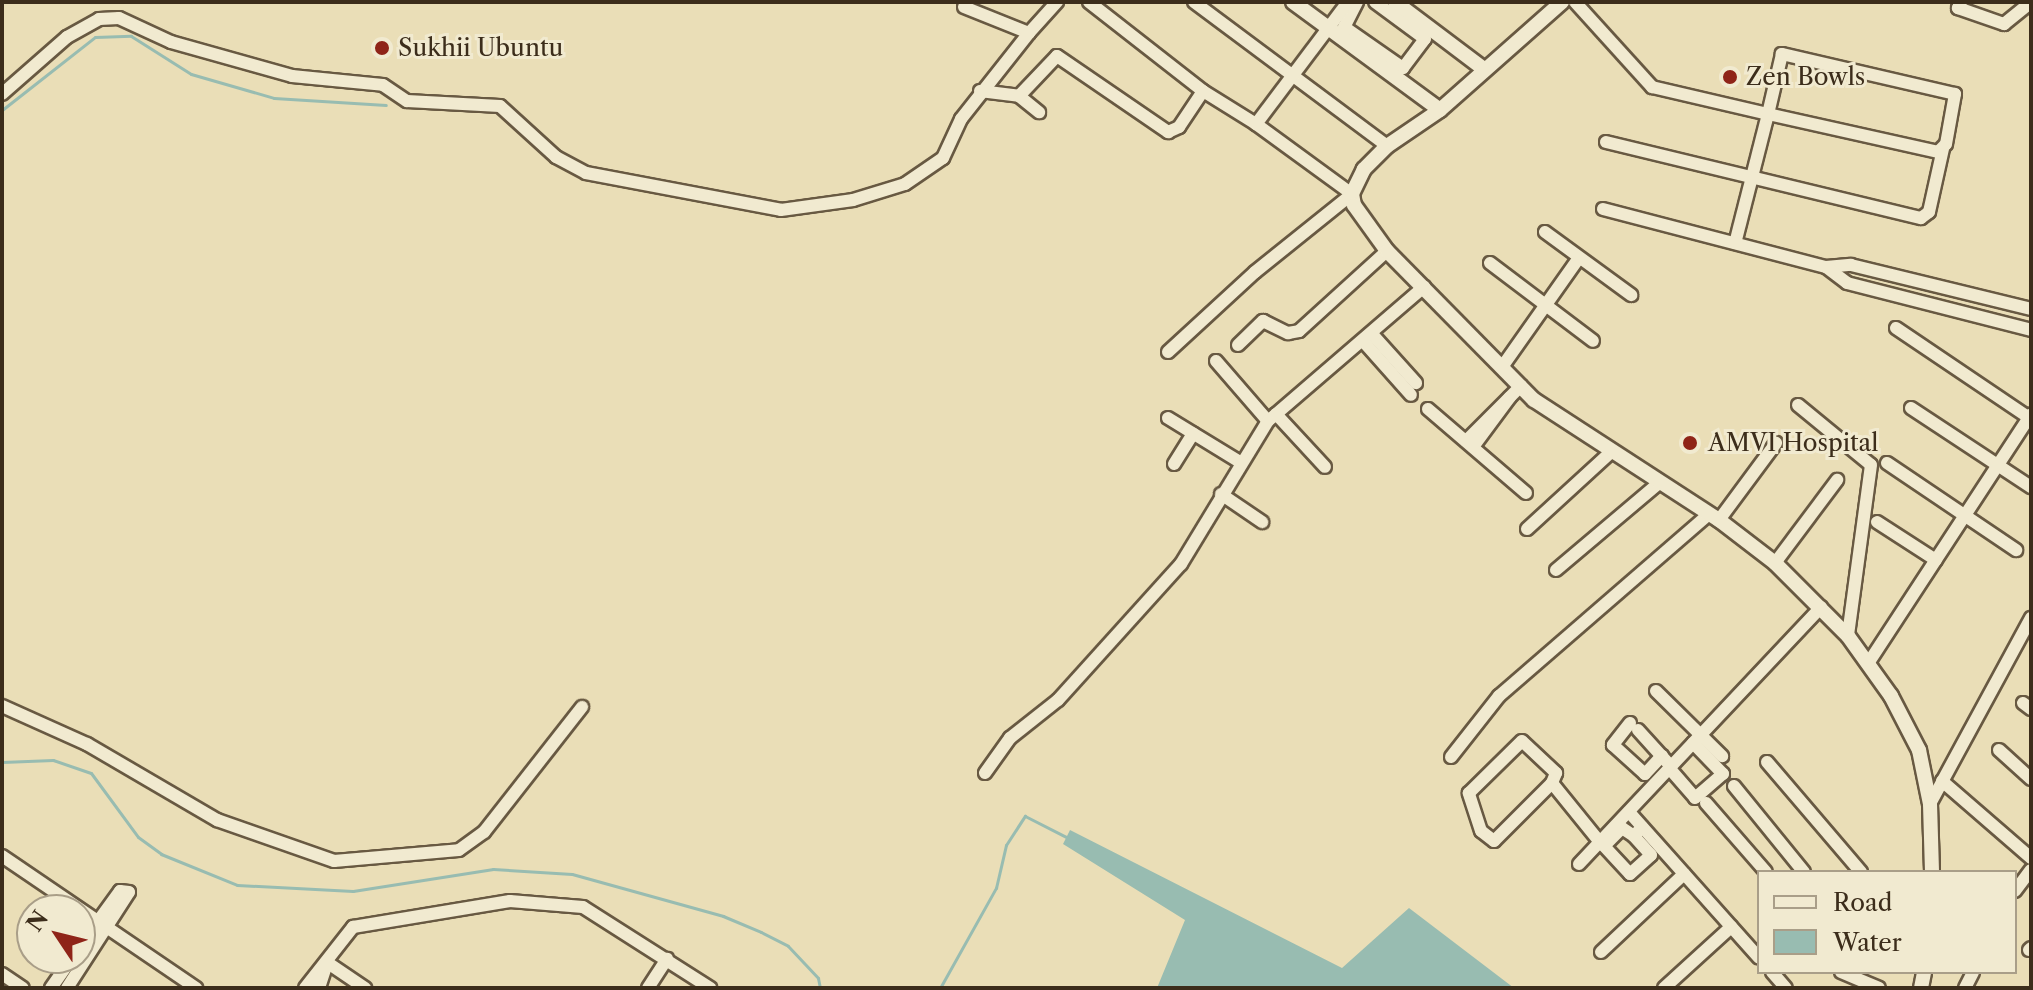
<!DOCTYPE html>
<html>
<head>
<meta charset="utf-8">
<style>
  body { margin:0 }
  #map { position:relative; width:2033px; height:990px; overflow:hidden; background:#eadeb7; font-family:"Libre Caslon Text",serif }
  div>[style] { position:absolute }
  .water>* { inset:0; background:#98bcb1 }
  .stream>* { height:3px; margin:-1.5px; padding:0 1.5px; transform-origin:1.5px; border-radius:1.5px; background:#98bcb1 }
  .roads { filter:drop-shadow(2px 0 #685942) drop-shadow(-2px 0 #685942) drop-shadow(0 2px #685942) drop-shadow(0 -2px #685942) }
  .minor>* { height:12px; margin:-6px; padding:0 6px; transform-origin:6px; border-radius:6px; background:#f1ead0 }
  .tertiary>* { height:14px; margin:-7px; padding:0 7px; transform-origin:7px; border-radius:7px; background:#f1ead0 }
  .dots>* { width:22px; height:22px; translate:-50% -50%; box-sizing:border-box; border:4px solid #f1ead0; border-radius:50% }
  span { translate:-50% -50%; white-space:nowrap; text-align:center; line-height:1.15; -webkit-text-stroke:6px #f1ead0; paint-order:stroke }
  .poi-label { font-size:24px; color:#3c2d1b }
  .left { translate:0 -50%; text-align:left }
  .frame { position:absolute; inset:0; border:4px solid #3c2d1b; pointer-events:none }
  .legend { position:absolute; left:1757px; top:870px; width:260px; height:104px; box-sizing:border-box; background:#f1ead0; border:2px solid #a99e88; margin:0; padding:10px 14px; list-style:none; font-size:24px; color:#3c2d1b }
  .legend li { display:flex; align-items:center; gap:16px; height:40px }
  .legend b { width:40px; border:2px solid #a99e88 }
  .north { position:absolute; left:16px; top:894px; width:80px; height:80px; box-sizing:border-box; background:#f1ead0; border:2px solid #a99e88; border-radius:50%; rotate:305deg; font-size:22px; font-weight:700; line-height:32px; text-align:center; color:#3c2d1b }
  .north::after { content:''; display:block; margin:auto; width:28px; height:36px; background:#8f2418; clip-path:polygon(50% 0,100% 100%,50% 72%,0 100%) }
</style>
</head>
<body>
<div id="map">
  <div class="water">
    <div style="clip-path:polygon(1070px 830px,1342px 968px,1409px 908px,1514px 988px,1157px 988px,1185px 920px,1063px 844px)"></div>
  </div>
  <div class="stream">
    <div style="left:2px;top:110px;width:118px;rotate:-38.1deg"></div>
    <div style="left:95px;top:37px;width:36px;rotate:-2deg"></div>
    <div style="left:131px;top:36px;width:71px;rotate:32.3deg"></div>
    <div style="left:191px;top:74px;width:86px;rotate:16.1deg"></div>
    <div style="left:274px;top:98px;width:112px;rotate:3.6deg"></div>
    <div style="left:2px;top:762px;width:51px;rotate:-2.2deg"></div>
    <div style="left:53px;top:760px;width:40px;rotate:18.9deg"></div>
    <div style="left:91px;top:773px;width:79px;rotate:53.7deg"></div>
    <div style="left:138px;top:837px;width:29px;rotate:36deg"></div>
    <div style="left:161px;top:854px;width:82px;rotate:22.2deg"></div>
    <div style="left:237px;top:885px;width:116px;rotate:3deg"></div>
    <div style="left:353px;top:891px;width:142px;rotate:-8.9deg"></div>
    <div style="left:493px;top:869px;width:79px;rotate:3.6deg"></div>
    <div style="left:572px;top:874px;width:157px;rotate:15.5deg"></div>
    <div style="left:723px;top:916px;width:41px;rotate:22.8deg"></div>
    <div style="left:761px;top:932px;width:30px;rotate:27deg"></div>
    <div style="left:788px;top:946px;width:44px;rotate:46.8deg"></div>
    <div style="left:818px;top:978px;width:10px;rotate:79deg"></div>
    <div style="left:940px;top:988px;width:115px;rotate:-60.8deg"></div>
    <div style="left:996px;top:888px;width:44px;rotate:-76.9deg"></div>
    <div style="left:1006px;top:845px;width:35px;rotate:-57deg"></div>
    <div style="left:1025px;top:816px;width:46px;rotate:27.1deg"></div>
  </div>
  <div class="roads">
    <div class="minor">
      <div style="left:1089px;top:2px;width:145px;rotate:38deg"></div>
      <div style="left:1194px;top:2px;width:241px;rotate:36.7deg"></div>
      <div style="left:1357px;top:2px;width:28px;rotate:117deg"></div>
      <div style="left:1344px;top:27px;width:72px;rotate:34.8deg"></div>
      <div style="left:1403px;top:68px;width:36px;rotate:-53deg"></div>
      <div style="left:1425px;top:39px;width:62px;rotate:-143.5deg"></div>
      <div style="left:1575px;top:2px;width:115px;rotate:47.8deg"></div>
      <div style="left:1652px;top:87px;width:119px;rotate:13.1deg"></div>
      <div style="left:1768px;top:114px;width:174px;rotate:12.6deg"></div>
      <div style="left:1938px;top:152px;width:11px;rotate:-45deg"></div>
      <div style="left:1946px;top:144px;width:51px;rotate:-79.8deg"></div>
      <div style="left:1955px;top:94px;width:178px;rotate:-167deg"></div>
      <div style="left:1782px;top:54px;width:62px;rotate:103.1deg"></div>
      <div style="left:1768px;top:114px;width:133px;rotate:104.3deg"></div>
      <div style="left:1961px;top:2px;width:7px;rotate:117deg"></div>
      <div style="left:1958px;top:8px;width:49px;rotate:19.2deg"></div>
      <div style="left:2004px;top:24px;width:35px;rotate:-39deg"></div>
      <div style="left:964px;top:7px;width:70px;rotate:21.8deg"></div>
      <div style="left:1029px;top:33px;width:42px;rotate:-47.9deg"></div>
      <div style="left:980px;top:91px;width:39px;rotate:7deg"></div>
      <div style="left:1019px;top:96px;width:26px;rotate:39deg"></div>
      <div style="left:2px;top:94px;width:86px;rotate:-41.2deg"></div>
      <div style="left:67px;top:37px;width:37px;rotate:-29deg"></div>
      <div style="left:99px;top:19px;width:20px;rotate:-3deg"></div>
      <div style="left:119px;top:18px;width:57px;rotate:24.8deg"></div>
      <div style="left:171px;top:42px;width:126px;rotate:15.7deg"></div>
      <div style="left:292px;top:76px;width:91px;rotate:5.6deg"></div>
      <div style="left:383px;top:85px;width:29px;rotate:34deg"></div>
      <div style="left:407px;top:101px;width:93px;rotate:3.1deg"></div>
      <div style="left:500px;top:106px;width:76px;rotate:42.3deg"></div>
      <div style="left:556px;top:157px;width:34px;rotate:28deg"></div>
      <div style="left:586px;top:173px;width:198px;rotate:10.7deg"></div>
      <div style="left:781px;top:210px;width:73px;rotate:-7.9deg"></div>
      <div style="left:853px;top:200px;width:54px;rotate:-17.1deg"></div>
      <div style="left:905px;top:184px;width:46px;rotate:-34.4deg"></div>
      <div style="left:943px;top:158px;width:43px;rotate:-65.2deg"></div>
      <div style="left:961px;top:119px;width:110px;rotate:-51.7deg"></div>
      <div style="left:1019px;top:96px;width:55px;rotate:-46.5deg"></div>
      <div style="left:1057px;top:56px;width:135px;rotate:34.4deg"></div>
      <div style="left:1168px;top:132px;width:12px;rotate:-24deg"></div>
      <div style="left:1179px;top:127px;width:43px;rotate:-56.3deg"></div>
      <div style="left:1203px;top:91px;width:62px;rotate:31.9deg"></div>
      <div style="left:1256px;top:124px;width:153px;rotate:-53deg"></div>
      <div style="left:1606px;top:142px;width:324px;rotate:13.6deg"></div>
      <div style="left:1921px;top:218px;width:10px;rotate:-37deg"></div>
      <div style="left:1929px;top:212px;width:65px;rotate:-77.5deg"></div>
      <div style="left:1603px;top:209px;width:230px;rotate:14.6deg"></div>
      <div style="left:1826px;top:267px;width:25px;rotate:-5deg"></div>
      <div style="left:1851px;top:265px;width:185px;rotate:13.7deg"></div>
      <div style="left:1545px;top:232px;width:107px;rotate:36.2deg"></div>
      <div style="left:1490px;top:263px;width:129px;rotate:37.1deg"></div>
      <div style="left:1826px;top:267px;width:26px;rotate:37deg"></div>
      <div style="left:1847px;top:283px;width:190px;rotate:14.3deg"></div>
      <div style="left:1896px;top:328px;width:163px;rotate:34deg"></div>
      <div style="left:1372px;top:334px;width:66px;rotate:48.1deg"></div>
      <div style="left:1363px;top:341px;width:72px;rotate:48.4deg"></div>
      <div style="left:1238px;top:345px;width:35px;rotate:-44deg"></div>
      <div style="left:1263px;top:321px;width:28px;rotate:26deg"></div>
      <div style="left:1288px;top:333px;width:11px;rotate:-10deg"></div>
      <div style="left:1299px;top:331px;width:119px;rotate:-42.3deg"></div>
      <div style="left:1168px;top:352px;width:118px;rotate:-42.6deg"></div>
      <div style="left:1255px;top:272px;width:124px;rotate:-38.8deg"></div>
      <div style="left:1352px;top:194px;width:119px;rotate:-143.9deg"></div>
      <div style="left:1216px;top:361px;width:79px;rotate:49.1deg"></div>
      <div style="left:1268px;top:421px;width:206px;rotate:-40.7deg"></div>
      <div style="left:1502px;top:367px;width:133px;rotate:-54.8deg"></div>
      <div style="left:1798px;top:405px;width:94px;rotate:39.4deg"></div>
      <div style="left:1871px;top:465px;width:173px;rotate:97.7deg"></div>
      <div style="left:1911px;top:408px;width:144px;rotate:33.4deg"></div>
      <div style="left:1428px;top:409px;width:129px;rotate:40.6deg"></div>
      <div style="left:1276px;top:414px;width:72px;rotate:47.2deg"></div>
      <div style="left:1168px;top:418px;width:84px;rotate:31.4deg"></div>
      <div style="left:1466px;top:441px;width:78px;rotate:-45deg"></div>
      <div style="left:1473px;top:447px;width:62px;rotate:-53.5deg"></div>
      <div style="left:1887px;top:463px;width:156px;rotate:34deg"></div>
      <div style="left:1174px;top:464px;width:36px;rotate:-58deg"></div>
      <div style="left:1221px;top:494px;width:50px;rotate:34.3deg"></div>
      <div style="left:1719px;top:520px;width:96px;rotate:-53.5deg"></div>
      <div style="left:1877px;top:522px;width:70px;rotate:32.8deg"></div>
      <div style="left:1527px;top:529px;width:114px;rotate:-42.5deg"></div>
      <div style="left:1775px;top:563px;width:104px;rotate:-53.2deg"></div>
      <div style="left:1556px;top:570px;width:135px;rotate:-40.2deg"></div>
      <div style="left:1869px;top:662px;width:296px;rotate:-56.8deg"></div>
      <div style="left:1656px;top:691px;width:93px;rotate:44.6deg"></div>
      <div style="left:2023px;top:703px;width:10px;rotate:37deg"></div>
      <div style="left:2px;top:706px;width:93px;rotate:24.1deg"></div>
      <div style="left:87px;top:744px;width:151px;rotate:30.3deg"></div>
      <div style="left:217px;top:820px;width:124px;rotate:19.3deg"></div>
      <div style="left:334px;top:861px;width:125px;rotate:-5deg"></div>
      <div style="left:459px;top:850px;width:31px;rotate:-36deg"></div>
      <div style="left:484px;top:832px;width:159px;rotate:-51.9deg"></div>
      <div style="left:1630px;top:723px;width:28px;rotate:128deg"></div>
      <div style="left:1613px;top:745px;width:43px;rotate:42.2deg"></div>
      <div style="left:1645px;top:774px;width:25px;rotate:-47deg"></div>
      <div style="left:1638px;top:730px;width:43px;rotate:47.8deg"></div>
      <div style="left:1999px;top:750px;width:43px;rotate:42.2deg"></div>
      <div style="left:1451px;top:757px;width:78px;rotate:-51.8deg"></div>
      <div style="left:1499px;top:696px;width:278px;rotate:-40.9deg"></div>
      <div style="left:1767px;top:762px;width:145px;rotate:49.5deg"></div>
      <div style="left:1670px;top:769px;width:38px;rotate:49deg"></div>
      <div style="left:1695px;top:798px;width:37px;rotate:-41deg"></div>
      <div style="left:1723px;top:774px;width:43px;rotate:-134.1deg"></div>
      <div style="left:985px;top:773px;width:43px;rotate:-54.5deg"></div>
      <div style="left:1010px;top:738px;width:61px;rotate:-38.4deg"></div>
      <div style="left:1058px;top:700px;width:183px;rotate:-47.9deg"></div>
      <div style="left:1181px;top:564px;width:167px;rotate:-58.7deg"></div>
      <div style="left:1942px;top:781px;width:118px;rotate:40.9deg"></div>
      <div style="left:1552px;top:783px;width:82px;rotate:135deg"></div>
      <div style="left:1494px;top:841px;width:16px;rotate:-142deg"></div>
      <div style="left:1481px;top:831px;width:40px;rotate:-108deg"></div>
      <div style="left:1469px;top:793px;width:74px;rotate:-44.5deg"></div>
      <div style="left:1522px;top:741px;width:47px;rotate:43.3deg"></div>
      <div style="left:1556px;top:773px;width:11px;rotate:112deg"></div>
      <div style="left:1552px;top:783px;width:75px;rotate:51deg"></div>
      <div style="left:1734px;top:786px;width:111px;rotate:50.9deg"></div>
      <div style="left:1706px;top:803px;width:91px;rotate:49deg"></div>
      <div style="left:1930px;top:804px;width:212px;rotate:-61.5deg"></div>
      <div style="left:1629px;top:812px;width:195px;rotate:48.3deg"></div>
      <div style="left:1634px;top:836px;width:14px;rotate:-146deg"></div>
      <div style="left:1622px;top:828px;width:25px;rotate:135deg"></div>
      <div style="left:1604px;top:846px;width:38px;rotate:47deg"></div>
      <div style="left:1630px;top:874px;width:28px;rotate:-42deg"></div>
      <div style="left:1651px;top:855px;width:25px;rotate:-132deg"></div>
      <div style="left:1634px;top:836px;width:12px;rotate:-48deg"></div>
      <div style="left:2px;top:856px;width:235px;rotate:34.2deg"></div>
      <div style="left:1579px;top:864px;width:353px;rotate:-46.7deg"></div>
      <div style="left:2015px;top:891px;width:26px;rotate:-53deg"></div>
      <div style="left:2029px;top:950px;width:3px;rotate:-45deg"></div>
      <div style="left:1601px;top:952px;width:114px;rotate:-43.2deg"></div>
      <div style="left:328px;top:963px;width:45px;rotate:34deg"></div>
      <div style="left:1772px;top:972px;width:21px;rotate:49deg"></div>
      <div style="left:1841px;top:972px;width:41px;rotate:22.8deg"></div>
      <div style="left:2px;top:974px;width:25px;rotate:34deg"></div>
      <div style="left:51px;top:988px;width:37px;rotate:-55deg"></div>
      <div style="left:67px;top:988px;width:114px;rotate:-57.1deg"></div>
      <div style="left:129px;top:892px;width:9px;rotate:-174deg"></div>
      <div style="left:120px;top:891px;width:68px;rotate:126deg"></div>
      <div style="left:305px;top:988px;width:78px;rotate:-51.8deg"></div>
      <div style="left:353px;top:927px;width:159px;rotate:-9.4deg"></div>
      <div style="left:510px;top:901px;width:73px;rotate:4.7deg"></div>
      <div style="left:583px;top:907px;width:151px;rotate:32.5deg"></div>
      <div style="left:319px;top:988px;width:23px;rotate:-72deg"></div>
      <div style="left:648px;top:988px;width:35px;rotate:-57deg"></div>
      <div style="left:1664px;top:988px;width:91px;rotate:-42.3deg"></div>
      <div style="left:1965px;top:988px;width:18px;rotate:-63deg"></div>
    </div>
    <div class="tertiary">
      <div style="left:1293px;top:2px;width:182px;rotate:36.3deg"></div>
      <div style="left:1395px;top:2px;width:111px;rotate:37deg"></div>
      <div style="left:1562px;top:2px;width:163px;rotate:138.5deg"></div>
      <div style="left:1440px;top:110px;width:64px;rotate:145.8deg"></div>
      <div style="left:1387px;top:146px;width:33px;rotate:135deg"></div>
      <div style="left:1364px;top:169px;width:28px;rotate:116deg"></div>
      <div style="left:1352px;top:194px;width:11px;rotate:80deg"></div>
      <div style="left:1354px;top:205px;width:57px;rotate:54.3deg"></div>
      <div style="left:1387px;top:251px;width:209px;rotate:45.4deg"></div>
      <div style="left:1534px;top:400px;width:221px;rotate:33deg"></div>
      <div style="left:1719px;top:520px;width:71px;rotate:37.5deg"></div>
      <div style="left:1775px;top:563px;width:103px;rotate:45deg"></div>
      <div style="left:1848px;top:636px;width:74px;rotate:54.4deg"></div>
      <div style="left:1891px;top:696px;width:61px;rotate:62.6deg"></div>
      <div style="left:1919px;top:750px;width:55px;rotate:78.5deg"></div>
      <div style="left:1930px;top:804px;width:68px;rotate:88.3deg"></div>
      <div style="left:1921px;top:988px;width:16px;rotate:-79deg"></div>
    </div>
  </div>
  <div class="dots">
    <div style="left:382px;top:48px;background:#8f2418"></div>
    <div style="left:1730px;top:77px;background:#8f2418"></div>
    <div style="left:1690px;top:443px;background:#8f2418"></div>
  </div>
  <div class="poi-label">
    <span class="left" style="left:398px;top:48px">Sukhii Ubuntu</span>
    <span class="left" style="left:1746px;top:77px">Zen Bowls</span>
    <span class="left" style="left:1708px;top:443px">AMVI Hospital</span>
  </div>
  <div class="frame"></div>
  <ul class="legend">
  <li><b style="height:10px;background:#f1ead0"></b>Road</li>
  <li><b style="height:22px;background:#98bcb1"></b>Water</li>
  </ul>
  <div class="north">N</div>
</div>
</body>
</html>
